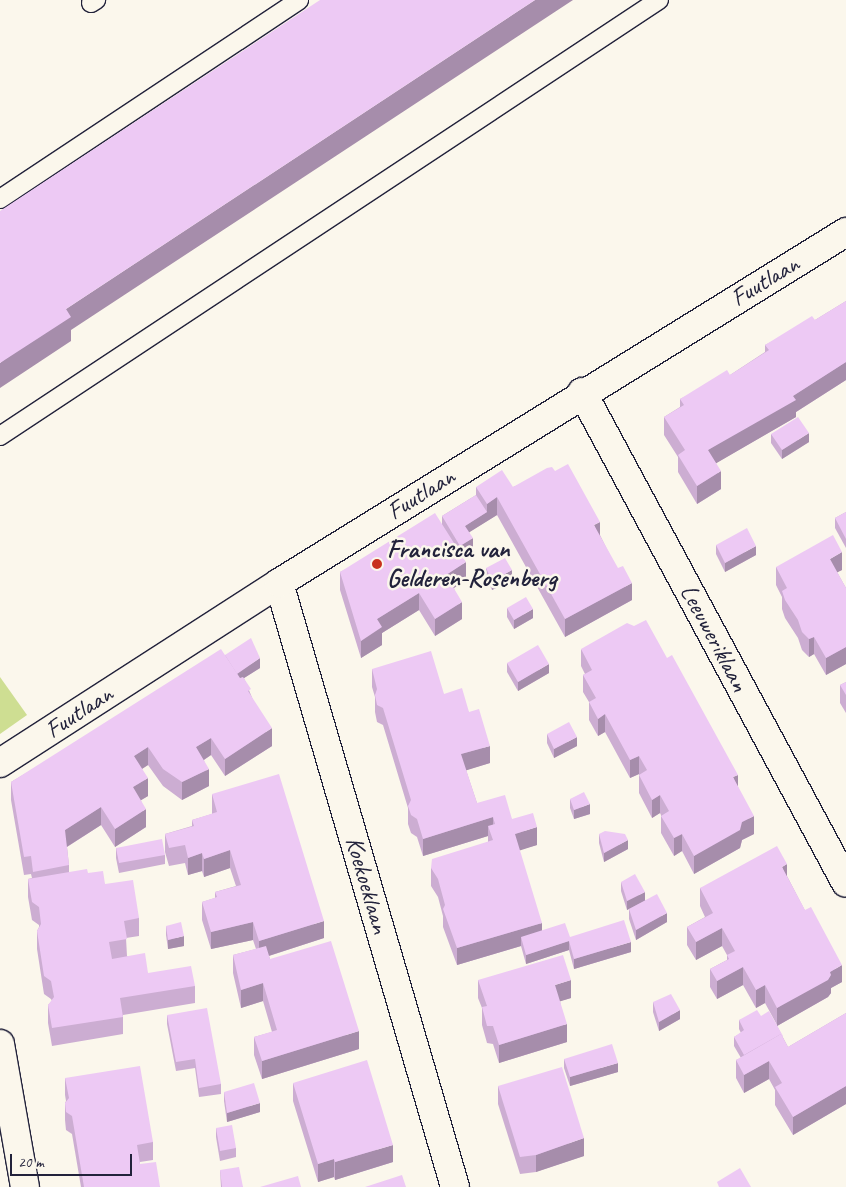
<!DOCTYPE html>
<html>
<head>
<meta charset="utf-8">
<style>
  body { margin:0 }
  #map { position:relative; width:846px; height:1187px; overflow:hidden; background:#fbf7ec; font-family:Caveat,sans-serif }
  div>[style] { position:absolute }
  .green>* { inset:0; background:#cede92 }
  .roads { filter:drop-shadow(1px 0 #22223b) drop-shadow(-1px 0 #22223b) drop-shadow(0 1px #22223b) drop-shadow(0 -1px #22223b) }
  .service>* { height:18px; margin:-9px; padding:0 9px; transform-origin:9px; border-radius:9px; background:#fbf7ec }
  .minor>* { height:28px; margin:-14px; padding:0 14px; transform-origin:14px; border-radius:14px; background:#fbf7ec }
  .tertiary>* { height:28px; margin:-14px; padding:0 14px; transform-origin:14px; border-radius:14px; background:#fbf7ec }
  .wall>* { inset:0; background:#ccadd2 }
  .shaded-wall>* { inset:0; background:#a68dab }
  .building>* { inset:0; background:#edc9f4 }
  .dots>* { width:14px; height:14px; translate:-50% -50%; box-sizing:border-box; border:2px solid #fbf7ec; border-radius:50% }
  span { translate:-50% -50%; white-space:nowrap; text-align:center; line-height:1.15; -webkit-text-stroke:5px #fbf7ec; paint-order:stroke }
  .street-label { font-size:25px; color:#22223b }
  .poi-label { font-size:25px; color:#22223b; font-weight:700 }
  .left { translate:0 -50%; text-align:left }
  .scale { position:absolute; left:10px; top:1154px; width:122px; height:22px; box-sizing:border-box; border:2px solid #22223b; border-top:0; padding-left:6px; font-size:15px; line-height:18px; white-space:nowrap; color:#22223b; -webkit-text-stroke:4px #fbf7ec; paint-order:stroke }
</style>
</head>
<body>
<div id="map">
  <div class="green">
    <div style="clip-path:polygon(0 677px,27px 715px,0 734px)"></div>
  </div>
  <div class="roads">
    <div class="service">
      <div style="left:91px;top:3px;width:6px;rotate:-31deg"></div>
      <div style="left:0;top:199px;width:359px;rotate:-33.6deg"></div>
      <div style="left:0;top:436px;width:790px;rotate:-33.49deg"></div>
    </div>
    <div class="minor">
      <div style="left:582px;top:392px;width:557px;rotate:61.73deg"></div>
      <div style="left:279px;top:583px;width:629px;rotate:73.75deg"></div>
      <div style="left:0;top:1044px;width:145px;rotate:80.1deg"></div>
    </div>
    <div class="tertiary">
      <div style="left:0;top:763px;width:332px;rotate:-32.8deg"></div>
      <div style="left:279px;top:583px;width:667px;rotate:-31.76deg"></div>
    </div>
  </div>
  <div class="wall">
    <div style="clip-path:polygon(846px 301px,846px 380px,796px 412px,796px 417px,716px 463px,721px 489px,697px 504px,678px 472px,678px 457px,664px 435px,664px 417px,680px 407px,680px 399px,730px 375px,765px 352px,765px 345px,815px 320px)"></div>
    <div style="clip-path:polygon(771px 434px,809px 442px,782px 459px,771px 443px)"></div>
    <div style="clip-path:polygon(555px 471px,600px 535px,632px 600px,565px 637px,497px 515px,469px 532px,473px 547px,461px 554px,466px 580px,454px 588px,462px 619px,435px 636px,419px 610px,382px 633px,382px 645px,361px 658px,340px 590px,340px 572px,442px 524px,442px 516px,476px 495px,476px 487px,513px 487px)"></div>
    <div style="clip-path:polygon(846px 512px,846px 548px,835px 528px,835px 518px)"></div>
    <div style="clip-path:polygon(716px 545px,756px 555px,725px 572px,716px 554px)"></div>
    <div style="clip-path:polygon(776px 567px,842px 570px,837px 572px,846px 588px,846px 664px,826px 675px,814px 654px,809px 657px,802px 650px,798px 638px,785px 618px,782px 609px,782px 597px,776px 585px)"></div>
    <div style="clip-path:polygon(486px 568px,512px 580px,492px 590px,486px 578px)"></div>
    <div style="clip-path:polygon(507px 608px,533px 618px,514px 629px,507px 617px)"></div>
    <div style="clip-path:polygon(581px 649px,738px 787px,754px 834px,742px 840px,740px 848px,694px 874px,682px 851px,674px 856px,661px 833px,661px 815px,660px 813px,652px 818px,639px 793px,639px 774px,630px 778px,605px 732px,598px 736px,589px 720px,589px 702px,583px 692px,583px 675px,585px 674px,581px 666px)"></div>
    <div style="clip-path:polygon(225px 655px,260px 668px,244px 678px,272px 746px,225px 776px,211px 755px,204px 760px,209px 786px,182px 800px,163px 786px,148px 765px,142px 769px,148px 796px,141px 800px,146px 827px,115px 847px,101px 825px,67px 847px,69px 865px,69px 872px,88px 873px,105px 884px,139px 918px,139px 936px,126px 938px,127px 956px,148px 973px,195px 986px,195px 1003px,123px 1015px,123px 1034px,52px 1046px,48px 1023px,48px 1005px,52px 1001px,51px 999px,44px 994px,37px 949px,37px 931px,39px 927px,39px 925px,32px 920px,28px 897px,28px 879px,32px 878px,31px 874px,24px 875px,11px 800px,11px 782px)"></div>
    <div style="clip-path:polygon(507px 663px,549px 673px,518px 691px,507px 672px)"></div>
    <div style="clip-path:polygon(372px 669px,444px 694px,469px 712px,490px 763px,466px 770px,477px 803px,512px 819px,537px 845px,519px 850px,542px 931px,631px 952px,574px 969px,569px 950px,526px 964px,521px 946px,457px 965px,443px 927px,443px 916px,438px 897px,431px 886px,431px 868px,488px 842px,488px 836px,423px 856px,417px 837px,411px 833px,408px 824px,408px 808px,383px 725px,377px 722px,375px 712px,375px 697px,372px 687px)"></div>
    <div style="clip-path:polygon(846px 682px,846px 713px,840px 703px,840px 685px)"></div>
    <div style="clip-path:polygon(547px 734px,577px 746px,554px 758px,547px 743px)"></div>
    <div style="clip-path:polygon(212px 794px,324px 938px,269px 956px,270px 959px,359px 1049px,262px 1079px,254px 1055px,254px 1037px,272px 1032px,263px 1001px,241px 1008px,233px 973px,233px 955px,256px 949px,253px 940px,211px 949px,202px 920px,202px 902px,215px 898px,215px 892px,236px 886px,230px 868px,204px 877px,202px 871px,188px 875px,185px 863px,169px 866px,165px 852px,165px 834px,192px 826px,192px 820px,212px 814px)"></div>
    <div style="clip-path:polygon(570px 799px,590px 814px,574px 819px,570px 808px)"></div>
    <div style="clip-path:polygon(599px 834px,628px 849px,604px 862px,599px 843px)"></div>
    <div style="clip-path:polygon(116px 848px,165px 855px,165px 864px,119px 873px,116px 858px)"></div>
    <div style="clip-path:polygon(787px 876px,842px 982px,831px 988px,831px 993px,828px 997px,777px 1026px,788px 1047px,846px 1013px,846px 1104px,793px 1135px,775px 1105px,775px 1090px,769px 1079px,744px 1093px,736px 1078px,736px 1060px,741px 1058px,734px 1046px,734px 1037px,741px 1033px,739px 1029px,739px 1020px,761px 1016px,777px 1025px,765px 1003px,756px 1008px,743px 985px,717px 999px,710px 987px,710px 969px,727px 960px,727px 955px,722px 946px,696px 960px,687px 945px,687px 927px,705px 917px,700px 906px,700px 888px)"></div>
    <div style="clip-path:polygon(621px 882px,645px 900px,667px 922px,636px 940px,629px 919px,629px 909px,636px 905px,627px 910px,621px 891px)"></div>
    <div style="clip-path:polygon(166px 926px,184px 946px,168px 949px,166px 935px)"></div>
    <div style="clip-path:polygon(478px 980px,571px 998px,560px 1001px,567px 1042px,499px 1063px,493px 1044px,487px 1043px,482px 1025px,482px 1008px,478px 998px)"></div>
    <div style="clip-path:polygon(653px 1002px,680px 1019px,659px 1031px,653px 1012px)"></div>
    <div style="clip-path:polygon(167px 1015px,221px 1084px,221px 1094px,199px 1097px,195px 1068px,176px 1071px,167px 1024px)"></div>
    <div style="clip-path:polygon(564px 1059px,618px 1072px,570px 1086px,564px 1068px)"></div>
    <div style="clip-path:polygon(65px 1078px,153px 1142px,153px 1160px,140px 1162px,140px 1164px,160px 1187px,81px 1187px,72px 1134px,66px 1130px,65px 1120px,65px 1103px,66px 1101px,65px 1095px)"></div>
    <div style="clip-path:polygon(293px 1083px,393px 1162px,335px 1180px,334px 1177px,318px 1182px,293px 1101px)"></div>
    <div style="clip-path:polygon(498px 1086px,584px 1156px,536px 1172px,520px 1174px,498px 1104px)"></div>
    <div style="clip-path:polygon(224px 1092px,260px 1112px,227px 1122px,224px 1101px)"></div>
    <div style="clip-path:polygon(216px 1128px,236px 1148px,236px 1157px,220px 1161px,216px 1137px)"></div>
    <div style="clip-path:polygon(220px 1170px,243px 1187px,221px 1187px)"></div>
  </div>
  <div class="shaded-wall">
    <div style="clip-path:polygon(535px 0,573px 0,71px 330px,71px 341px,0 388px,0 363px,66px 309px)"></div>
    <div style="clip-path:polygon(846px 362px,846px 380px,796px 412px,796px 417px,708px 468px,708px 450px)"></div>
    <div style="clip-path:polygon(809px 433px,809px 442px,782px 459px,782px 450px)"></div>
    <div style="clip-path:polygon(721px 471px,721px 489px,697px 504px,697px 486px)"></div>
    <div style="clip-path:polygon(497px 497px,497px 515px,465px 535px,465px 526px,487px 512px,487px 504px)"></div>
    <div style="clip-path:polygon(600px 522px,600px 540px,594px 525px)"></div>
    <div style="clip-path:polygon(473px 538px,473px 547px,460px 555px,460px 546px)"></div>
    <div style="clip-path:polygon(756px 546px,756px 555px,725px 572px,725px 563px)"></div>
    <div style="clip-path:polygon(842px 552px,842px 570px,830px 576px,830px 559px)"></div>
    <div style="clip-path:polygon(466px 562px,466px 580px,446px 593px,446px 575px)"></div>
    <div style="clip-path:polygon(512px 570px,512px 580px,492px 590px,492px 581px)"></div>
    <div style="clip-path:polygon(632px 583px,632px 600px,565px 637px,565px 619px)"></div>
    <div style="clip-path:polygon(419px 593px,419px 610px,382px 633px,382px 645px,361px 658px,361px 641px,377px 619px)"></div>
    <div style="clip-path:polygon(462px 602px,462px 619px,435px 636px,435px 619px)"></div>
    <div style="clip-path:polygon(533px 609px,533px 618px,514px 629px,514px 620px)"></div>
    <div style="clip-path:polygon(814px 637px,814px 654px,809px 657px,809px 639px)"></div>
    <div style="clip-path:polygon(846px 647px,846px 664px,826px 675px,826px 658px)"></div>
    <div style="clip-path:polygon(260px 658px,260px 668px,233px 685px,233px 676px)"></div>
    <div style="clip-path:polygon(549px 664px,549px 673px,518px 691px,518px 682px)"></div>
    <div style="clip-path:polygon(605px 714px,605px 732px,598px 736px,598px 719px)"></div>
    <div style="clip-path:polygon(272px 728px,272px 746px,225px 776px,225px 759px)"></div>
    <div style="clip-path:polygon(577px 737px,577px 746px,554px 758px,554px 749px)"></div>
    <div style="clip-path:polygon(211px 738px,211px 755px,196px 765px,196px 747px)"></div>
    <div style="clip-path:polygon(490px 746px,490px 763px,461px 772px,461px 754px)"></div>
    <div style="clip-path:polygon(148px 747px,148px 765px,134px 774px,134px 756px)"></div>
    <div style="clip-path:polygon(639px 756px,639px 774px,630px 778px,630px 760px)"></div>
    <div style="clip-path:polygon(209px 769px,209px 786px,182px 800px,182px 782px)"></div>
    <div style="clip-path:polygon(738px 775px,738px 792px,733px 777px)"></div>
    <div style="clip-path:polygon(148px 778px,148px 796px,133px 805px,133px 787px)"></div>
    <div style="clip-path:polygon(660px 795px,660px 813px,652px 818px,652px 800px)"></div>
    <div style="clip-path:polygon(590px 804px,590px 814px,574px 819px,574px 810px)"></div>
    <div style="clip-path:polygon(101px 807px,101px 825px,65px 848px,65px 830px)"></div>
    <div style="clip-path:polygon(146px 809px,146px 827px,115px 847px,115px 829px)"></div>
    <div style="clip-path:polygon(754px 816px,754px 834px,742px 840px,740px 848px,694px 874px,694px 856px,742px 822px)"></div>
    <div style="clip-path:polygon(493px 817px,493px 835px,488px 826px,488px 836px,423px 856px,423px 839px)"></div>
    <div style="clip-path:polygon(537px 827px,537px 845px,515px 852px,515px 834px)"></div>
    <div style="clip-path:polygon(682px 834px,682px 851px,674px 856px,674px 838px)"></div>
    <div style="clip-path:polygon(628px 840px,628px 849px,604px 862px,604px 853px)"></div>
    <div style="clip-path:polygon(230px 850px,230px 868px,204px 877px,204px 859px)"></div>
    <div style="clip-path:polygon(202px 853px,202px 871px,188px 875px,188px 858px)"></div>
    <div style="clip-path:polygon(787px 864px,787px 881px,782px 867px)"></div>
    <div style="clip-path:polygon(645px 892px,645px 901px,627px 910px,627px 901px)"></div>
    <div style="clip-path:polygon(667px 913px,667px 922px,636px 940px,636px 930px)"></div>
    <div style="clip-path:polygon(324px 921px,324px 938px,259px 959px,259px 941px)"></div>
    <div style="clip-path:polygon(253px 922px,253px 940px,211px 949px,211px 932px)"></div>
    <div style="clip-path:polygon(542px 923px,542px 940px,521px 937px,521px 946px,457px 965px,457px 948px)"></div>
    <div style="clip-path:polygon(722px 928px,722px 946px,696px 960px,696px 942px)"></div>
    <div style="clip-path:polygon(184px 936px,184px 946px,168px 949px,168px 940px)"></div>
    <div style="clip-path:polygon(569px 941px,569px 950px,526px 964px,526px 955px)"></div>
    <div style="clip-path:polygon(631px 942px,631px 952px,574px 969px,574px 959px)"></div>
    <div style="clip-path:polygon(842px 965px,842px 982px,831px 988px,831px 993px,828px 997px,777px 1026px,777px 1008px,830px 972px)"></div>
    <div style="clip-path:polygon(743px 967px,743px 985px,717px 999px,717px 981px)"></div>
    <div style="clip-path:polygon(571px 980px,571px 998px,555px 1003px,555px 985px)"></div>
    <div style="clip-path:polygon(263px 983px,263px 1001px,241px 1008px,241px 990px)"></div>
    <div style="clip-path:polygon(765px 985px,765px 1003px,756px 1008px,756px 990px)"></div>
    <div style="clip-path:polygon(680px 1010px,680px 1019px,659px 1031px,659px 1022px)"></div>
    <div style="clip-path:polygon(567px 1024px,567px 1042px,499px 1063px,499px 1045px)"></div>
    <div style="clip-path:polygon(359px 1031px,359px 1049px,262px 1079px,262px 1061px)"></div>
    <div style="clip-path:polygon(769px 1061px,769px 1079px,744px 1093px,744px 1075px)"></div>
    <div style="clip-path:polygon(618px 1063px,618px 1072px,570px 1086px,570px 1077px)"></div>
    <div style="clip-path:polygon(846px 1086px,846px 1104px,793px 1135px,793px 1117px)"></div>
    <div style="clip-path:polygon(260px 1103px,260px 1112px,227px 1122px,227px 1113px)"></div>
    <div style="clip-path:polygon(584px 1138px,584px 1156px,536px 1172px,536px 1155px)"></div>
    <div style="clip-path:polygon(393px 1145px,393px 1162px,335px 1180px,335px 1162px)"></div>
    <div style="clip-path:polygon(334px 1159px,334px 1177px,318px 1182px,318px 1164px)"></div>
  </div>
  <div class="building">
    <div style="clip-path:polygon(320px 0,535px 0,66px 309px,71px 317px,0 363px,0 211px)"></div>
    <div style="clip-path:polygon(846px 301px,846px 362px,793px 396px,796px 400px,708px 450px,721px 471px,697px 486px,678px 455px,685px 450px,664px 417px,684px 405px,680px 399px,727px 370px,730px 375px,769px 350px,765px 345px,812px 316px,815px 320px)"></div>
    <div style="clip-path:polygon(798px 417px,809px 433px,782px 450px,771px 434px)"></div>
    <div style="clip-path:polygon(568px 464px,600px 522px,594px 525px,618px 568px,623px 566px,632px 583px,565px 619px,497px 497px,487px 504px,476px 487px,502px 470px,513px 487px,547px 468px,552px 467px,555px 471px)"></div>
    <div style="clip-path:polygon(476px 495px,487px 512px,465px 526px,473px 538px,460px 546px,442px 516px)"></div>
    <div style="clip-path:polygon(846px 512px,846px 539px,835px 518px)"></div>
    <div style="clip-path:polygon(435px 513px,466px 562px,446px 575px,462px 602px,435px 619px,419px 593px,377px 619px,382px 627px,361px 641px,340px 572px)"></div>
    <div style="clip-path:polygon(747px 528px,756px 546px,725px 563px,716px 545px)"></div>
    <div style="clip-path:polygon(833px 535px,842px 552px,830px 559px,846px 588px,846px 647px,826px 658px,814px 637px,809px 639px,802px 632px,798px 620px,785px 600px,782px 591px,787px 588px,776px 567px)"></div>
    <div style="clip-path:polygon(505px 558px,512px 570px,492px 581px,486px 568px)"></div>
    <div style="clip-path:polygon(526px 597px,533px 609px,514px 620px,507px 608px)"></div>
    <div style="clip-path:polygon(646px 620px,667px 658px,672px 655px,738px 775px,733px 777px,754px 816px,742px 822px,740px 830px,694px 856px,682px 834px,674px 838px,661px 816px,669px 811px,660px 795px,652px 800px,639px 775px,647px 770px,639px 756px,630px 760px,605px 714px,598px 719px,589px 702px,596px 698px,583px 675px,592px 670px,581px 649px,627px 623px,634px 626px)"></div>
    <div style="clip-path:polygon(251px 638px,260px 658px,237px 674px,225px 655px)"></div>
    <div style="clip-path:polygon(538px 645px,549px 664px,518px 682px,507px 663px)"></div>
    <div style="clip-path:polygon(221px 649px,240px 678px,243px 677px,251px 689px,248px 691px,272px 728px,225px 759px,211px 738px,196px 747px,209px 769px,182px 782px,163px 769px,148px 747px,134px 756px,148px 778px,133px 787px,146px 809px,115px 829px,101px 807px,65px 830px,69px 865px,33px 872px,31px 856px,24px 857px,11px 782px)"></div>
    <div style="clip-path:polygon(431px 651px,444px 694px,462px 688px,469px 712px,479px 709px,490px 746px,461px 754px,477px 803px,505px 795px,512px 819px,533px 813px,537px 827px,515px 834px,542px 923px,457px 948px,443px 909px,445px 905px,438px 879px,431px 868px,432px 859px,493px 840px,488px 826px,495px 824px,493px 817px,423px 839px,417px 819px,411px 815px,408px 806px,411px 800px,383px 708px,377px 705px,375px 695px,377px 689px,372px 669px)"></div>
    <div style="clip-path:polygon(846px 682px,846px 695px,840px 685px)"></div>
    <div style="clip-path:polygon(569px 722px,577px 737px,554px 749px,547px 734px)"></div>
    <div style="clip-path:polygon(279px 774px,324px 921px,259px 941px,253px 922px,211px 932px,202px 902px,217px 897px,215px 892px,241px 885px,230px 850px,204px 859px,202px 853px,188px 858px,185px 845px,169px 848px,165px 834px,194px 826px,192px 820px,217px 812px,212px 794px)"></div>
    <div style="clip-path:polygon(584px 792px,590px 804px,574px 810px,570px 799px)"></div>
    <div style="clip-path:polygon(605px 831px,625px 834px,628px 840px,604px 853px,599px 834px)"></div>
    <div style="clip-path:polygon(162px 839px,165px 855px,119px 863px,116px 848px)"></div>
    <div style="clip-path:polygon(777px 846px,787px 864px,782px 867px,805px 910px,811px 907px,842px 965px,830px 972px,831px 975px,828px 980px,777px 1008px,765px 985px,756px 990px,743px 967px,717px 981px,710px 969px,729px 959px,727px 955px,735px 951px,722px 928px,696px 942px,687px 927px,713px 913px,700px 888px)"></div>
    <div style="clip-path:polygon(87px 869px,88px 873px,103px 871px,105px 884px,133px 880px,139px 918px,124px 921px,127px 939px,109px 942px,112px 959px,145px 953px,148px 973px,191px 966px,195px 986px,120px 998px,123px 1017px,52px 1028px,48px 1005px,54px 997px,51px 981px,44px 976px,37px 931px,41px 924px,39px 907px,32px 902px,28px 879px)"></div>
    <div style="clip-path:polygon(635px 874px,645px 892px,627px 901px,621px 882px)"></div>
    <div style="clip-path:polygon(657px 894px,667px 913px,636px 930px,629px 909px)"></div>
    <div style="clip-path:polygon(624px 920px,631px 942px,574px 959px,569px 941px,526px 955px,521px 937px,565px 923px,570px 937px)"></div>
    <div style="clip-path:polygon(181px 922px,184px 936px,168px 940px,166px 926px)"></div>
    <div style="clip-path:polygon(331px 941px,359px 1031px,262px 1061px,254px 1037px,277px 1030px,263px 983px,241px 990px,233px 955px,266px 946px,270px 959px)"></div>
    <div style="clip-path:polygon(563px 955px,571px 980px,555px 985px,567px 1024px,499px 1045px,493px 1026px,487px 1026px,482px 1007px,487px 1006px,478px 980px)"></div>
    <div style="clip-path:polygon(671px 994px,680px 1010px,659px 1022px,653px 1002px)"></div>
    <div style="clip-path:polygon(207px 1008px,221px 1084px,199px 1088px,195px 1059px,176px 1062px,167px 1015px)"></div>
    <div style="clip-path:polygon(757px 1010px,761px 1016px,769px 1011px,783px 1036px,782px 1037px,781px 1034px,744px 1055px,734px 1037px,744px 1030px,739px 1020px)"></div>
    <div style="clip-path:polygon(846px 1013px,846px 1086px,793px 1117px,775px 1087px,782px 1083px,769px 1061px,744px 1075px,736px 1060px,781px 1034px,788px 1047px)"></div>
    <div style="clip-path:polygon(612px 1044px,618px 1063px,570px 1077px,564px 1059px)"></div>
    <div style="clip-path:polygon(367px 1060px,393px 1145px,335px 1162px,334px 1159px,318px 1164px,293px 1083px)"></div>
    <div style="clip-path:polygon(140px 1066px,153px 1142px,137px 1145px,140px 1164px,156px 1162px,160px 1187px,84px 1187px,72px 1116px,66px 1112px,65px 1103px,69px 1098px,65px 1078px)"></div>
    <div style="clip-path:polygon(562px 1067px,584px 1138px,536px 1155px,520px 1157px,498px 1086px)"></div>
    <div style="clip-path:polygon(254px 1083px,260px 1103px,227px 1113px,224px 1092px)"></div>
    <div style="clip-path:polygon(232px 1125px,236px 1148px,220px 1151px,216px 1128px)"></div>
    <div style="clip-path:polygon(239px 1167px,243px 1187px,222px 1187px,220px 1170px)"></div>
    <div style="clip-path:polygon(740px 1168px,751px 1187px,719px 1187px,717px 1182px)"></div>
    <div style="clip-path:polygon(402px 1175px,406px 1187px,365px 1187px)"></div>
    <div style="clip-path:polygon(298px 1176px,301px 1187px,260px 1187px)"></div>
  </div>
  <div class="dots">
    <div style="left:377px;top:564px;background:#c8321e"></div>
  </div>
  <div class="street-label">
    <span style="left:765px;top:281px;rotate:-31deg">Fuutlaan</span>
    <span style="left:421px;top:494px;rotate:-32deg">Fuutlaan</span>
    <span style="left:714px;top:638px;rotate:62deg">Leeuweriklaan</span>
    <span style="left:79px;top:712px;rotate:-33deg">Fuutlaan</span>
    <span style="left:367px;top:885px;rotate:74deg">Koekoeklaan</span>
  </div>
  <div class="poi-label">
    <span class="left" style="left:387px;top:564px">Francisca van<br>Gelderen-Rosenberg</span>
  </div>
  <div class="scale">20 m</div>
</div>
</body>
</html>
